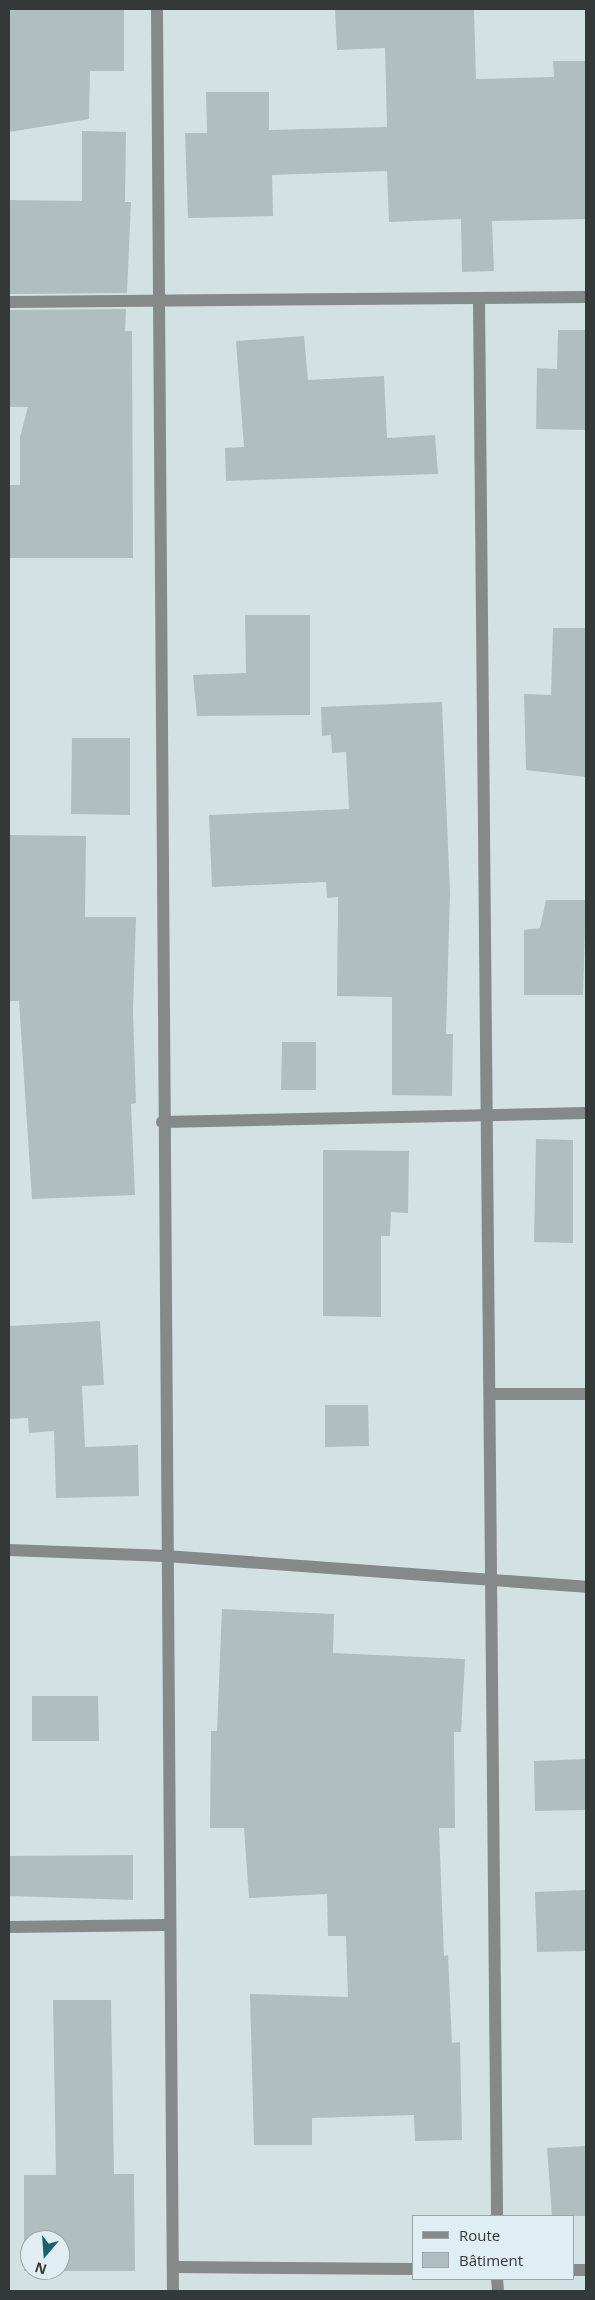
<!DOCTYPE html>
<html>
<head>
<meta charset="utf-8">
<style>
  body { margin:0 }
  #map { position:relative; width:595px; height:2300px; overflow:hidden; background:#d4e1e3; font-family:"Open Sans",sans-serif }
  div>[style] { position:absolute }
  .building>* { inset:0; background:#b1bec0 }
  .minor>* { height:12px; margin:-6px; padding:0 6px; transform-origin:6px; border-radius:6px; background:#84898a }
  span { translate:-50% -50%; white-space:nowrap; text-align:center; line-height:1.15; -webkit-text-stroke:4px #e1eef1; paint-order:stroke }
  .frame { position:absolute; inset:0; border:10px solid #333839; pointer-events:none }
  .legend { position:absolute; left:412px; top:2215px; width:162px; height:65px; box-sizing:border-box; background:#e1eef1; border:1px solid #9ba5a7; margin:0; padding:6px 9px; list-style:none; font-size:15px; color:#333839 }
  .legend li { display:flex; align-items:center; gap:10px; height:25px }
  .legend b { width:25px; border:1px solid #9ba5a7 }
  .north { position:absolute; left:20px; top:2230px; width:50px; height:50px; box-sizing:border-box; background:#e1eef1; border:1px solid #9ba5a7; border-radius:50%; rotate:198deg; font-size:14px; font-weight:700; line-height:20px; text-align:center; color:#333839 }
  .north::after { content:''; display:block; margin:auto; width:18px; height:22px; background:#16636d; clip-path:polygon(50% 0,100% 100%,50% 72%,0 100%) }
</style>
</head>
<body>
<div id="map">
  <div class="building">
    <div style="clip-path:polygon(9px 9px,124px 9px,124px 71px,90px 71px,89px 119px,9px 132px)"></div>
    <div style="clip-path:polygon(335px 9px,474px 9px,476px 79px,554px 77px,553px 61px,585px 61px,586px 219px,492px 221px,494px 271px,462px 272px,461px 219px,389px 222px,387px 171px,272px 175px,273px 216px,188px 218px,185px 133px,207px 133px,206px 92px,269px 92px,269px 130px,387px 127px,385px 48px,337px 50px)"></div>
    <div style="clip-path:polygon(82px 131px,126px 132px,125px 202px,131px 202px,127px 293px,9px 294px,9px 200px,82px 201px)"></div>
    <div style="clip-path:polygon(126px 309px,125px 331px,132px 331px,133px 558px,9px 558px,9px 485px,20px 485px,20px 437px,28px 407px,9px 407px,9px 310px)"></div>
    <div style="clip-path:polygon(558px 330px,586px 330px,586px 430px,536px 429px,537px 368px,557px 369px)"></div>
    <div style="clip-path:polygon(304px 336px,308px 380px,384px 376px,387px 438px,435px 435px,438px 474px,226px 481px,225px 448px,244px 447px,236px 341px)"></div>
    <div style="clip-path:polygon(245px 615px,310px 615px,310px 715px,197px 716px,193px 675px,246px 673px)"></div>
    <div style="clip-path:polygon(553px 628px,586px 628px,586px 777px,526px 770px,524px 694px,551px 695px)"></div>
    <div style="clip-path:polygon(442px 702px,450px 893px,446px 1034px,453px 1034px,452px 1096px,392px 1095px,392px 997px,337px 996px,338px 897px,327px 898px,326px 882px,212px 887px,209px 815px,349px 809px,346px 752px,332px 753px,331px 735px,322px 736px,321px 707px)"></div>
    <div style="clip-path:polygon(72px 738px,130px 738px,130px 815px,71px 814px)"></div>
    <div style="clip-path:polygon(9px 835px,86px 836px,85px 917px,136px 917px,133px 1011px,136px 1103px,131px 1104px,135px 1195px,32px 1199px,19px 1001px,9px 1001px)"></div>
    <div style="clip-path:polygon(546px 900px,586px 900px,583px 995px,524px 995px,524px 930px,540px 928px)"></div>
    <div style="clip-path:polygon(282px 1042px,316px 1042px,316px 1090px,281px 1090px)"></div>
    <div style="clip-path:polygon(536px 1139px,573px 1140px,573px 1243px,534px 1242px)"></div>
    <div style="clip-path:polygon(323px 1150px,409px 1151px,408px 1213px,391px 1212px,390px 1236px,381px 1236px,381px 1317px,323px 1316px)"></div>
    <div style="clip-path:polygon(100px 1321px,104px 1385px,82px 1386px,85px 1447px,138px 1445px,139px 1496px,56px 1498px,54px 1431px,29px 1433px,28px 1418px,9px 1419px,9px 1326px)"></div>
    <div style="clip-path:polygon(325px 1405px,368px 1405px,369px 1446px,325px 1447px)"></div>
    <div style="clip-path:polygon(222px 1609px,334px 1614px,333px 1653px,465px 1659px,461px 1732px,454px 1732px,455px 1828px,439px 1828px,444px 1956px,448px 1955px,452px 2043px,460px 2042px,462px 2140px,415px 2141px,414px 2115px,312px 2118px,312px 2145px,254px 2145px,250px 1994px,348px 1997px,346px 1936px,328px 1936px,327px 1894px,249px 1898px,244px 1828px,210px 1828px,211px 1731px,217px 1731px)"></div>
    <div style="clip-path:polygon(32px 1696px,98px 1696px,99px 1741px,32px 1741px)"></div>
    <div style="clip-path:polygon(586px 1759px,586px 1810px,535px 1811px,534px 1761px)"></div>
    <div style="clip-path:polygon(133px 1855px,133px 1900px,9px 1896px,9px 1856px)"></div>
    <div style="clip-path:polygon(586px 1890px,586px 1951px,537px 1952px,535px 1892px)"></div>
    <div style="clip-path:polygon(evenodd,53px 2000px,111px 2000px,114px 2174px,134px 2174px,135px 2271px,24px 2271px,24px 2175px,56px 2175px,53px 2000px,30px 2240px,60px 2240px,60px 2270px,30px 2270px,30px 2240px)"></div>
    <div style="clip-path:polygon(586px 2146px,586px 2216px,552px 2216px,547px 2148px)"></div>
  </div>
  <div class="minor">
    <div style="left:157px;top:9px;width:2282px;rotate:89.6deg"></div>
    <div style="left:479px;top:300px;width:1916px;rotate:89.46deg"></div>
    <div style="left:9px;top:302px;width:577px;rotate:-0.5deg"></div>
    <div style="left:162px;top:1122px;width:424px;rotate:-1.2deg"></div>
    <div style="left:492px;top:1394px;width:94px"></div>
    <div style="left:9px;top:1550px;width:157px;rotate:2.2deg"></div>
    <div style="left:166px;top:1556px;width:421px;rotate:4.2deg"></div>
    <div style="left:9px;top:1927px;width:158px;rotate:-0.7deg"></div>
    <div style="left:173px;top:2267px;width:241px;rotate:0.5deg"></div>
    <div style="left:574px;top:2270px;width:12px"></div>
    <div style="left:497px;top:2279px;width:12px;rotate:85deg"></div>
  </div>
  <div class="frame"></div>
  <ul class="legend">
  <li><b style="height:6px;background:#84898a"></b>Route</li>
  <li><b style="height:14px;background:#b1bec0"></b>Bâtiment</li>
  </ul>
  <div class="north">N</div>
</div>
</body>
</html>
